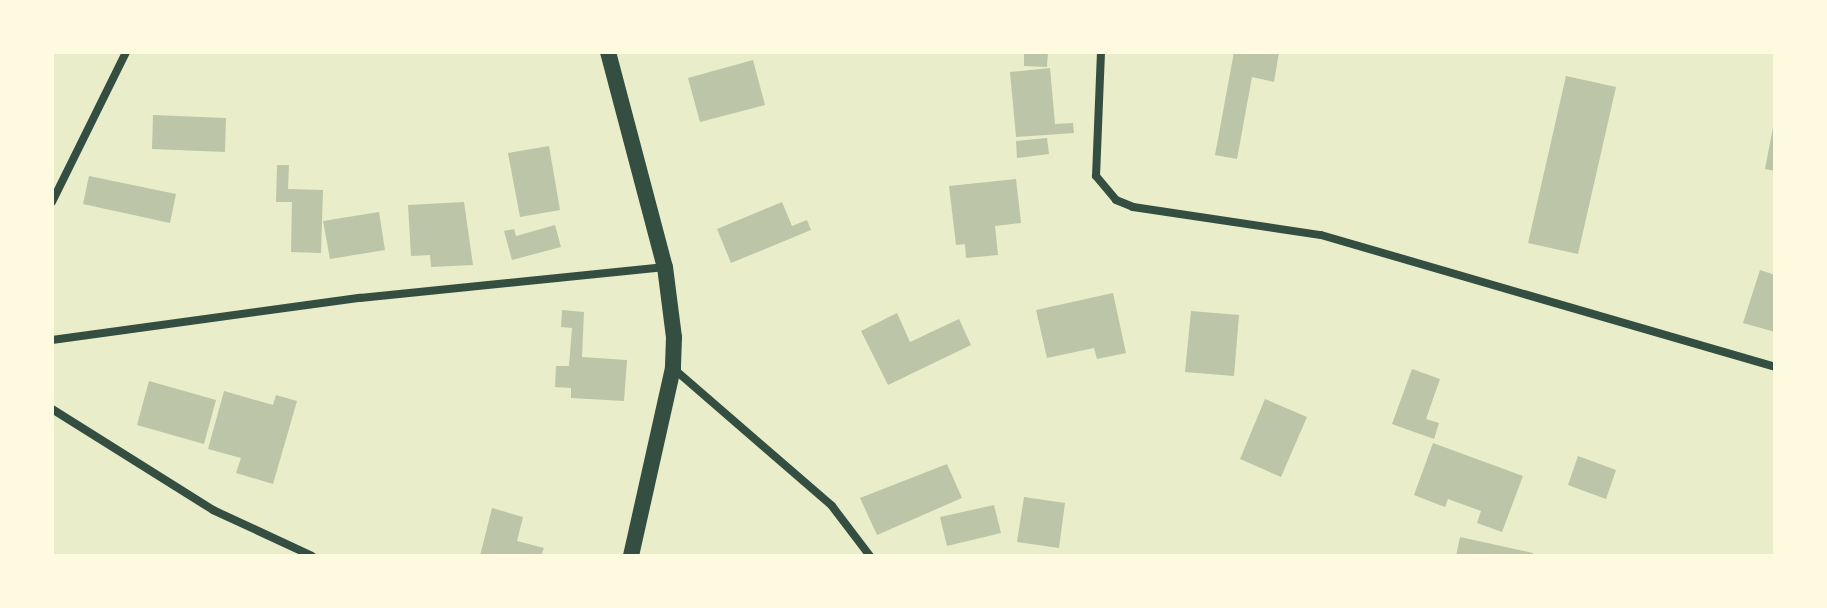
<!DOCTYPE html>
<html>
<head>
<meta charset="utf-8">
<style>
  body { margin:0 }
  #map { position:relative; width:1827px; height:608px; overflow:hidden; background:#e9edc9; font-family:"IBM Plex Sans",sans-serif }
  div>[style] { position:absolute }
  .building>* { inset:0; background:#bcc5a7 }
  .minor>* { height:8px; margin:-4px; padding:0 4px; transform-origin:4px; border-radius:4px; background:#344e41 }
  .secondary>* { height:16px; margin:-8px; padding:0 8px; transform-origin:8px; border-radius:8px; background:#344e41 }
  span { translate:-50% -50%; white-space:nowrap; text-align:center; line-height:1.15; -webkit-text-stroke:8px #fefae0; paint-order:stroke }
  .frame { position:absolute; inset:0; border:54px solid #fefae0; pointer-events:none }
</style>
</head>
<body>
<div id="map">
  <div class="building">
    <div style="clip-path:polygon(1024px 52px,1048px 52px,1047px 67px,1024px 66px)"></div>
    <div style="clip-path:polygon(1234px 52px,1279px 52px,1274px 82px,1252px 77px,1237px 159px,1215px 155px)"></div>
    <div style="clip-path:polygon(753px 60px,765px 105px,700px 122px,688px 78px)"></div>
    <div style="clip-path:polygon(1050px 68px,1055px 124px,1073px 123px,1074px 133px,1016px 137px,1010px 72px)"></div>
    <div style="clip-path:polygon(1566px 76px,1616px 87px,1578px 254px,1528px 243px)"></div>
    <div style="clip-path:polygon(153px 115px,226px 118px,225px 152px,152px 149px)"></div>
    <div style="clip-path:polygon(1775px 117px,1775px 171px,1765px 169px)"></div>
    <div style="clip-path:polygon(1047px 138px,1049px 154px,1017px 158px,1016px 141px)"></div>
    <div style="clip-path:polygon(549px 146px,560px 210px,520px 217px,508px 153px)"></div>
    <div style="clip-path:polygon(277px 165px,289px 165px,288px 189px,323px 190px,321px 253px,291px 252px,292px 202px,276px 202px)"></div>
    <div style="clip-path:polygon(89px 176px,176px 194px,170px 223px,83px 204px)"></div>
    <div style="clip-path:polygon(1016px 179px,1021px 223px,995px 226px,998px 255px,966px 258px,965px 244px,956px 245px,949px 186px)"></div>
    <div style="clip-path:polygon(464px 202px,473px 265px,431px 267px,430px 255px,411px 256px,408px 205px)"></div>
    <div style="clip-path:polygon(782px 202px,792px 226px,807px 220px,811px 230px,731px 263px,717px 229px)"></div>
    <div style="clip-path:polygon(379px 212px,385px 250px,330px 259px,323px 221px)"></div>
    <div style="clip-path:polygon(555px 225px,561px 247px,512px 260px,504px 231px,514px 229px,516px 236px)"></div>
    <div style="clip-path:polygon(1760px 270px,1775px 275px,1775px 332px,1743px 323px)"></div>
    <div style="clip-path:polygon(1113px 293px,1126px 353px,1097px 359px,1094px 348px,1047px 358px,1036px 310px)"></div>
    <div style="clip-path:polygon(562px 310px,584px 312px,582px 357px,627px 360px,624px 401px,571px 398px,571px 388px,555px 387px,556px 366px,569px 366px,572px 328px,561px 327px)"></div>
    <div style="clip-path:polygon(1191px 311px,1239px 315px,1234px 376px,1185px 372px)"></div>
    <div style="clip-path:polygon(897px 313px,910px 342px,959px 319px,971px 345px,888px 385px,861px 331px)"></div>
    <div style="clip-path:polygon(1412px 369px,1440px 379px,1426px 419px,1439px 423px,1434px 439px,1392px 424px)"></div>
    <div style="clip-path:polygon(149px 381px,216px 400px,204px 444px,137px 425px)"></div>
    <div style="clip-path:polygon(224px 391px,273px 405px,276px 395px,297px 401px,273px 484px,236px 473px,241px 458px,208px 449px)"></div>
    <div style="clip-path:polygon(1265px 399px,1307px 417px,1281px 477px,1240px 459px)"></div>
    <div style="clip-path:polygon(1433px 443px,1523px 476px,1502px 532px,1477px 523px,1481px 511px,1448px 499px,1445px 507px,1414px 495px)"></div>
    <div style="clip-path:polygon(1578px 456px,1616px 470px,1606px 499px,1568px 485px)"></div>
    <div style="clip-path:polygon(947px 464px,962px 498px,877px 535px,860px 498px)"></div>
    <div style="clip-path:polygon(1024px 497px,1065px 503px,1059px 548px,1017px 542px)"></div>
    <div style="clip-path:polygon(994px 505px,1001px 533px,947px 546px,940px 517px)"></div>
    <div style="clip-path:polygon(492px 508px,523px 517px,517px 541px,544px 548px,541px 556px,480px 556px)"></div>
    <div style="clip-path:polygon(1460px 537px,1533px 553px,1532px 556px,1456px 556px)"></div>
  </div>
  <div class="minor">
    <div style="left:1101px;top:52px;width:124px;rotate:92.3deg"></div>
    <div style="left:1096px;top:176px;width:31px;rotate:50deg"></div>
    <div style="left:1116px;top:200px;width:18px;rotate:22deg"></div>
    <div style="left:1133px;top:207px;width:190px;rotate:8.5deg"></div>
    <div style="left:1321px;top:235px;width:473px;rotate:16.2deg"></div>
    <div style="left:52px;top:202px;width:167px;rotate:-63.7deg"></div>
    <div style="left:52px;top:340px;width:311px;rotate:-7.8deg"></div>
    <div style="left:360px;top:298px;width:307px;rotate:-5.8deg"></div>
    <div style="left:674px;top:369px;width:209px;rotate:40.9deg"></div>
    <div style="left:832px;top:506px;width:63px;rotate:52.8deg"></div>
    <div style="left:52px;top:409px;width:190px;rotate:32.1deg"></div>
    <div style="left:213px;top:510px;width:109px;rotate:24.9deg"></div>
  </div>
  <div class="secondary">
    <div style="left:608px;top:52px;width:222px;rotate:75.2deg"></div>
    <div style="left:665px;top:267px;width:71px;rotate:82.7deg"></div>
    <div style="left:674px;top:337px;width:31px;rotate:92deg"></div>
    <div style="left:673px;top:368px;width:193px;rotate:102.6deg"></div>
  </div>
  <div class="frame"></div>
</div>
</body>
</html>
